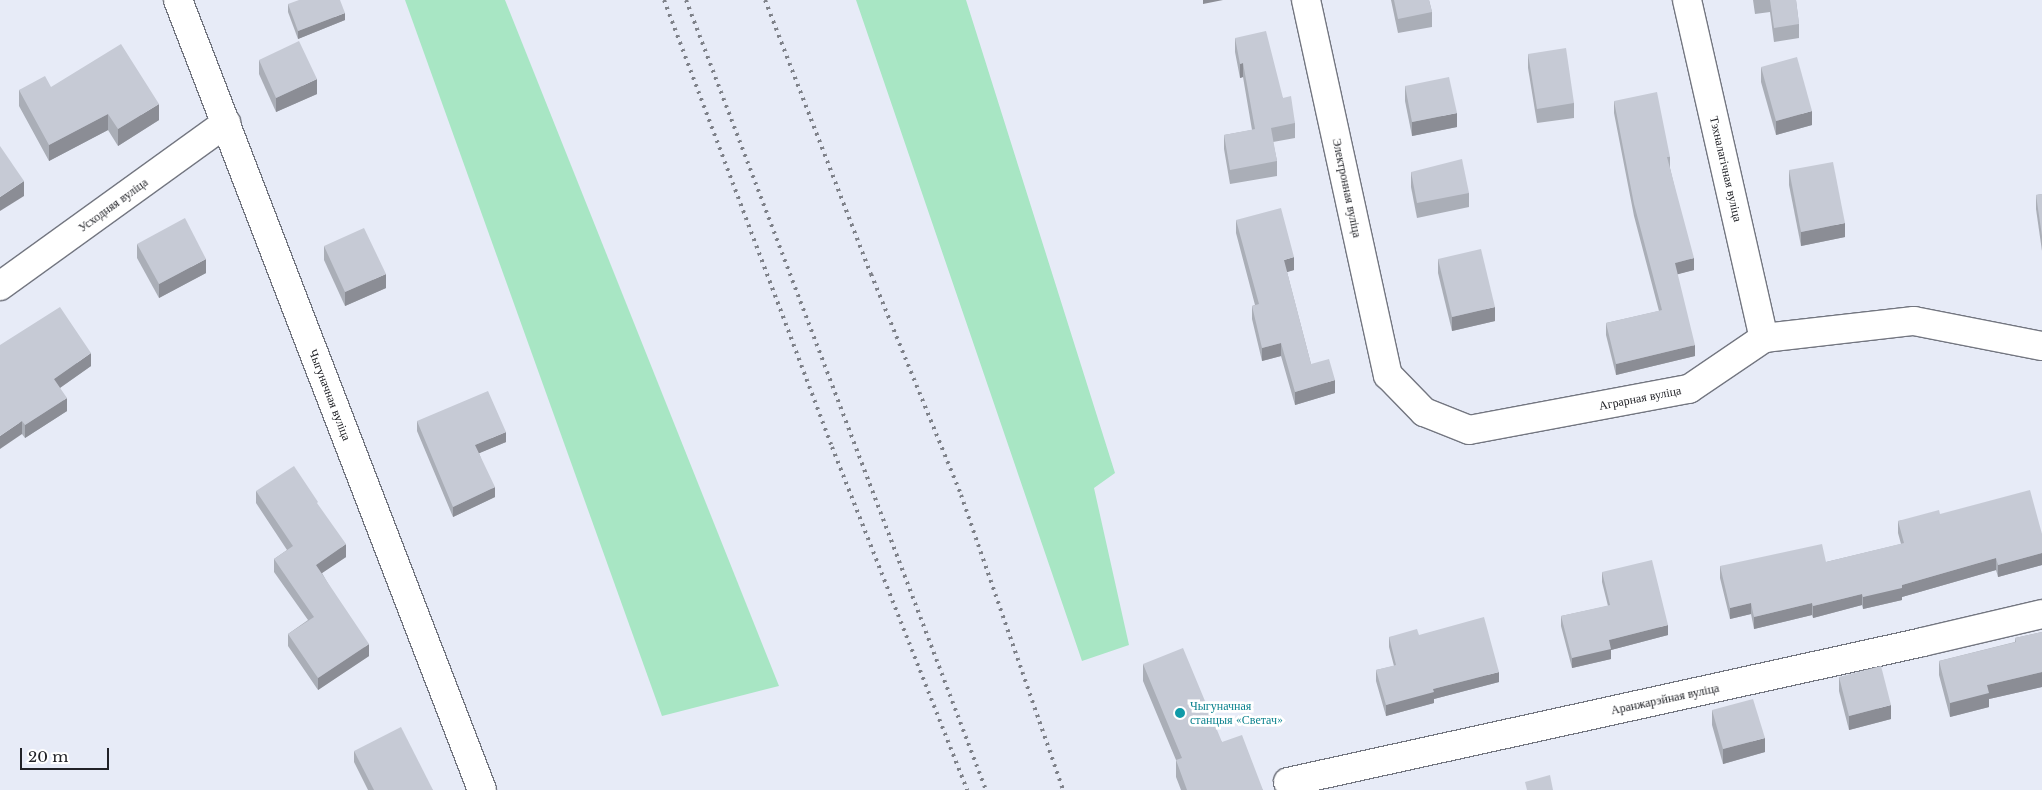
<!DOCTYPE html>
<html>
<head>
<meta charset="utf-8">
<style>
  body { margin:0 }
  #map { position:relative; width:2042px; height:790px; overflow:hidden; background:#e7ebf7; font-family:"Libre Baskerville",serif }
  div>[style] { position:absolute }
  .green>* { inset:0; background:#a8e6c4 }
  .roads { filter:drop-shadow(1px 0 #737680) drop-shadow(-1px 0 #737680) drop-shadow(0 1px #737680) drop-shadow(0 -1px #737680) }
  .minor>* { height:28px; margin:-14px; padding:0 14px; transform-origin:14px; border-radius:14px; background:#fff }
  .rail>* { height:4px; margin-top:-2px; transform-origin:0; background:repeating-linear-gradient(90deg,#7e8189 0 2.5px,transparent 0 7.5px) }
  .wall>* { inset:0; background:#aaaeb7 }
  .shaded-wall>* { inset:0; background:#8b8d95 }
  .building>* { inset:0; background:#c6cad5 }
  .dots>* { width:14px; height:14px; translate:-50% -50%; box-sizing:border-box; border:2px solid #fff; border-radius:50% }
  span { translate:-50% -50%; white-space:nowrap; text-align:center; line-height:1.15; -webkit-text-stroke:5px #fff; paint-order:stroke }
  .street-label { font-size:12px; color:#212227 }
  .culture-label { font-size:12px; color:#0d838f }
  .left { translate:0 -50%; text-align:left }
  .scale { position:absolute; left:20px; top:748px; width:89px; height:22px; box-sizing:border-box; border:2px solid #212227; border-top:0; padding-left:6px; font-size:15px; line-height:18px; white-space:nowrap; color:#212227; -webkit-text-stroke:4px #fff; paint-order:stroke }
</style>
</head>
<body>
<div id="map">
  <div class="green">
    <div style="clip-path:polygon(405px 0,505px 0,779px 686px,662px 716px)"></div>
    <div style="clip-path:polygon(856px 0,966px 0,1115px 473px,1094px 488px,1129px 645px,1082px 661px)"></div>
  </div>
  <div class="roads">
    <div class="minor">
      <div style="left:178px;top:0;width:846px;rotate:68.95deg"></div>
      <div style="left:1306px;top:0;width:384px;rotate:77.7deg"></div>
      <div style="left:1388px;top:375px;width:52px;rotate:45.8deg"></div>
      <div style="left:1424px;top:412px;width:48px;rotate:21.8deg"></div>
      <div style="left:1469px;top:430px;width:224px;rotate:-10.6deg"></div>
      <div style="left:1689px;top:389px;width:91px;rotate:-34.2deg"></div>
      <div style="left:1764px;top:338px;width:151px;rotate:-6.5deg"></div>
      <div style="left:1914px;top:321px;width:130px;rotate:11.1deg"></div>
      <div style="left:1687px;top:0;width:347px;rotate:77.2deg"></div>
      <div style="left:0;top:286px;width:279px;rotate:-35.8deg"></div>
      <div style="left:1288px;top:782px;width:650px;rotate:-12.43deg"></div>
      <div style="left:1923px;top:642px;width:122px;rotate:-13.2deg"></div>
    </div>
  </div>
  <div class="rail">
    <div style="left:664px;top:0;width:478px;rotate:69.4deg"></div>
    <div style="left:832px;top:447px;width:369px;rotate:68.5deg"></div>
    <div style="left:686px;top:0;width:845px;rotate:69.21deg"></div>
    <div style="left:765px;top:0;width:294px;rotate:68.9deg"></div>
    <div style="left:871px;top:274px;width:239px;rotate:67.8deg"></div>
    <div style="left:961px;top:495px;width:312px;rotate:70.9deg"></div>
  </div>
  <div class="wall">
    <div style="clip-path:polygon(1391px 0,1429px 0,1432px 12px,1432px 27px,1398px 33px)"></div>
    <div style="clip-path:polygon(1753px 0,1796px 0,1799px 24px,1799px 38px,1774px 42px,1770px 12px,1755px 14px)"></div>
    <div style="clip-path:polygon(288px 4px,345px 20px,298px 39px,288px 12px)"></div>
    <div style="clip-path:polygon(1235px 38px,1283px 98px,1295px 123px,1295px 138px,1273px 142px,1277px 161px,1277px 176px,1230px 184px,1224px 149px,1224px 135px,1252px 130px,1243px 77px,1240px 78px,1235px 52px)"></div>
    <div style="clip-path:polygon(1528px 54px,1574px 103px,1574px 118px,1537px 123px,1528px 68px)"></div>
    <div style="clip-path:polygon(259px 60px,317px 94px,276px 112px,259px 74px)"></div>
    <div style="clip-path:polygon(1761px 67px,1812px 125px,1776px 135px,1761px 82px)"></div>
    <div style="clip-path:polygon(1405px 86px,1457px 127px,1412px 136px,1405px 101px)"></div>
    <div style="clip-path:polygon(51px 87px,159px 120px,118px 146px,108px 130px,49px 161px,19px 106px,19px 90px)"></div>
    <div style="clip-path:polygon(1614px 101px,1670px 157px,1670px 168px,1694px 270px,1677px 274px,1695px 356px,1616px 375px,1606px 335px,1606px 323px,1659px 311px,1634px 216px,1614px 113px)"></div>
    <div style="clip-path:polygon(1789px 170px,1845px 237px,1801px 246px,1789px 185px)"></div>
    <div style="clip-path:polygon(1411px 172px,1469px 193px,1469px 207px,1417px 218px,1411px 187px)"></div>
    <div style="clip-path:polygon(2042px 194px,2042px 251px,2036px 209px,2036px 195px)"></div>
    <div style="clip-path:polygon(1236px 220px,1294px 270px,1287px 272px,1311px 364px,1335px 393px,1295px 405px,1281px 356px,1262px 361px,1252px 319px,1252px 306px,1255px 305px,1236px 233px)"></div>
    <div style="clip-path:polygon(137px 244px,206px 273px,159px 298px,137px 258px)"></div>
    <div style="clip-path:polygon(324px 246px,386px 288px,345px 306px,324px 260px)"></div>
    <div style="clip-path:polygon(1438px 259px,1495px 321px,1452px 331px,1438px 273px)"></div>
    <div style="clip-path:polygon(0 345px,91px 366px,60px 388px,67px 411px,25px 438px,22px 434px)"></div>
    <div style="clip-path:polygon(417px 421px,506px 442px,479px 453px,495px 497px,453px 517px,417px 431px)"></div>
    <div style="clip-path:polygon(256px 491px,318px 506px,346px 557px,322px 573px,369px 656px,318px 690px,288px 646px,288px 634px,308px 620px,274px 572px,274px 559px,287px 550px,256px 503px)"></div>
    <div style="clip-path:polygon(1940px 514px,2042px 534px,2042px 565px,1998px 577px,1996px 570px,1902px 597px,1902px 600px,1863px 609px,1862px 605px,1813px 618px,1812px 615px,1754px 629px,1751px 614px,1730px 619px,1720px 578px,1720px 566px,1826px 562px,1901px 544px,1898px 533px,1898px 521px)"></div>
    <div style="clip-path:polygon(1602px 572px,1668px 635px,1611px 650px,1611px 659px,1572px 668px,1561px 626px,1561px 616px,1608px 606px,1602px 582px)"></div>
    <div style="clip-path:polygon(2042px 632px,2042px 687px,1989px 699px,1989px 707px,1950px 717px,1939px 675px,1939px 661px,2015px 642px,2015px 638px)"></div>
    <div style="clip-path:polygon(1419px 635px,1499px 682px,1434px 699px,1434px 703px,1386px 716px,1376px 681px,1376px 670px,1394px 666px,1389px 647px,1389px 637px)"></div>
    <div style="clip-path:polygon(1143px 664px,1222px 742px,1263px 790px,1181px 790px,1176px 777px,1176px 760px,1143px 681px)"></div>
    <div style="clip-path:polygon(1839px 677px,1891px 719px,1849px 730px,1839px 691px)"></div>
    <div style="clip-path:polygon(1712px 710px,1765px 752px,1723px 764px,1712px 725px)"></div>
    <div style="clip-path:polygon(354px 751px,433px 790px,368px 790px,354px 762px)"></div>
  </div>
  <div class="shaded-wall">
    <div style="clip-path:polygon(1203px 0,1223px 0,1203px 4px)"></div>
    <div style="clip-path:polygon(345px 13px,345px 20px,298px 39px,298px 31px)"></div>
    <div style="clip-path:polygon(1243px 63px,1243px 77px,1240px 78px,1240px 64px)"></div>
    <div style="clip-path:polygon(317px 79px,317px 94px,276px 112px,276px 98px)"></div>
    <div style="clip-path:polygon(159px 104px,159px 120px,118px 146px,118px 129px)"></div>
    <div style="clip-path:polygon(1812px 111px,1812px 125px,1776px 135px,1776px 121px)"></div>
    <div style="clip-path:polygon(1457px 113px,1457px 127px,1412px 136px,1412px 122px)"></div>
    <div style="clip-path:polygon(108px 114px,108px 130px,49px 161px,49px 145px)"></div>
    <div style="clip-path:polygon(24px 181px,24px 196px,0 211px,0 197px)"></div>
    <div style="clip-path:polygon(1845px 223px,1845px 237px,1801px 246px,1801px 232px)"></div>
    <div style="clip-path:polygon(1294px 257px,1294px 270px,1284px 273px,1284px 260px)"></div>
    <div style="clip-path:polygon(1694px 258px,1694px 270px,1675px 275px,1675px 263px)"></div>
    <div style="clip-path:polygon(206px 259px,206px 273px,159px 298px,159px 284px)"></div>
    <div style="clip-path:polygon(386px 274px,386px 288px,345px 306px,345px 292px)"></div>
    <div style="clip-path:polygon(1495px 307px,1495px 321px,1452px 331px,1452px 317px)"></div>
    <div style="clip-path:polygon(1281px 343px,1281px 356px,1262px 361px,1262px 348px)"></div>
    <div style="clip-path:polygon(1695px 345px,1695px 356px,1616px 375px,1616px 364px)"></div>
    <div style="clip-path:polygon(91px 353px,91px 366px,54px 392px,54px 379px)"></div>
    <div style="clip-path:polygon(1335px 380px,1335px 393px,1295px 405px,1295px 392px)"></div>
    <div style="clip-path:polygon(67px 398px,67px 411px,25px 438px,25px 425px)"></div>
    <div style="clip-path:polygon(22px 421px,22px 434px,0 449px,0 436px)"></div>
    <div style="clip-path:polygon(506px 432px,506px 442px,475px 455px,475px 445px)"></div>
    <div style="clip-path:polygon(495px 487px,495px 497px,453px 517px,453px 507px)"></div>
    <div style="clip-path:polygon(346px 544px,346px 557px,316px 577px,316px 565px)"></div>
    <div style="clip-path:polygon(2042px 553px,2042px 565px,1998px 577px,1998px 565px)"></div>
    <div style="clip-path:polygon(1996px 558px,1996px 570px,1902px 597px,1902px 600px,1863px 609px,1863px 597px,1902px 585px)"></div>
    <div style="clip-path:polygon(1862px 594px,1862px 605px,1813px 618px,1813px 606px)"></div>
    <div style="clip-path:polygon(1751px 603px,1751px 614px,1730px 619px,1730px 608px)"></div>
    <div style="clip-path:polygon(1812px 603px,1812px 615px,1754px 629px,1754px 617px)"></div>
    <div style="clip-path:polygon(1668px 625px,1668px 635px,1611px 650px,1611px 659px,1572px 668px,1572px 658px,1609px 640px)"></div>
    <div style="clip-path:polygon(369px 644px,369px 656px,318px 690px,318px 678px)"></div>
    <div style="clip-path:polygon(1499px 672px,1499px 682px,1434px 699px,1434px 703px,1386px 716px,1386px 705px,1433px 689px)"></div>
    <div style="clip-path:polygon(2042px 672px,2042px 687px,1989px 699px,1989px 707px,1950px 717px,1950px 703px,1987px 685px)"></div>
    <div style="clip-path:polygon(1891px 705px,1891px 719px,1849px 730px,1849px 716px)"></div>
    <div style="clip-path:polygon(1765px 738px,1765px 752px,1723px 764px,1723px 749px)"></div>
  </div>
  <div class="building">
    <div style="clip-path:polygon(299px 0,340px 0,345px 13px,298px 31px,288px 4px)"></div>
    <div style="clip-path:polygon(1394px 0,1429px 0,1432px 12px,1398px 19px)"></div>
    <div style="clip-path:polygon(1770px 0,1796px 0,1799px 24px,1774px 28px)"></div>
    <div style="clip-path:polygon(1266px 31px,1283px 98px,1291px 96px,1295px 123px,1271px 128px,1277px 161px,1230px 170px,1224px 135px,1255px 129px,1243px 63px,1240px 64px,1235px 38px)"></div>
    <div style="clip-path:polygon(299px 41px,317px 79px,276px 98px,259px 60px)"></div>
    <div style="clip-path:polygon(121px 44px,159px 104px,118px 129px,108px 114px,49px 145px,19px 90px,45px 76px,51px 87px)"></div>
    <div style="clip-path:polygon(1566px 48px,1574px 103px,1537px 109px,1528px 54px)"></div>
    <div style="clip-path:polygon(1797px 57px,1812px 111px,1776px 121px,1761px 67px)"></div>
    <div style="clip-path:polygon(1449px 77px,1457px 113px,1412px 122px,1405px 86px)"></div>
    <div style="clip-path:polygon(1657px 92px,1670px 157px,1667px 157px,1694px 258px,1675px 263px,1695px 345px,1616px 364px,1606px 323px,1662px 310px,1634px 204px,1614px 101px)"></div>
    <div style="clip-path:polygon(0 146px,24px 181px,0 197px)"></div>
    <div style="clip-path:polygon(1462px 159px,1469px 193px,1417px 203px,1411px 172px)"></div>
    <div style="clip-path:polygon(1833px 162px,1845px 223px,1801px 232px,1789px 170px)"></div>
    <div style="clip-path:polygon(2042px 194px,2042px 236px,2036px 195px)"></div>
    <div style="clip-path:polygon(1281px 208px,1294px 257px,1284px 260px,1311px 364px,1329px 359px,1335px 380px,1295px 392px,1281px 343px,1262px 348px,1252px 306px,1259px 304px,1236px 220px)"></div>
    <div style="clip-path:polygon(185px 218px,206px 259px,159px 284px,137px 244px)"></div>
    <div style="clip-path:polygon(364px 228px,386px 274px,345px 292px,324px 246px)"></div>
    <div style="clip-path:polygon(1481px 249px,1495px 307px,1452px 317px,1438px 259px)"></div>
    <div style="clip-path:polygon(60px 307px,91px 353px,54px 379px,67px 398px,25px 425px,22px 421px,0 436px,0 345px)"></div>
    <div style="clip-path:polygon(488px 391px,506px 432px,475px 445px,495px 487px,453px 507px,417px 421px)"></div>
    <div style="clip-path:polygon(294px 466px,318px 502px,317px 503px,346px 544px,316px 565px,369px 644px,318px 678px,288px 634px,314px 617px,274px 559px,293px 546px,256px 491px)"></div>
    <div style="clip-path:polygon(2030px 490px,2042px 534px,2042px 553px,1998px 565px,1996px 558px,1902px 585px,1902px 588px,1863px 597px,1862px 594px,1813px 606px,1812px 603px,1754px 617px,1751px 603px,1730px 608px,1720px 566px,1822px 544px,1826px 562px,1904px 543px,1898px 521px,1939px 510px,1940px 514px)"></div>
    <div style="clip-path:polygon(1652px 560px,1668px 625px,1609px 640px,1611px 649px,1572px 658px,1561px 616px,1610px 605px,1602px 572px)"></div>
    <div style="clip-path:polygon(1484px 617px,1499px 672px,1433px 689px,1434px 692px,1386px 705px,1376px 670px,1396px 665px,1389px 637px,1417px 629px,1419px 635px)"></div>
    <div style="clip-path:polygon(2042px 632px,2042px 672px,1987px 685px,1989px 693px,1950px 703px,1939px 661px,2016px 642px,2015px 638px)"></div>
    <div style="clip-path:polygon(1183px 648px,1222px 742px,1242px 735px,1263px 790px,1187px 790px,1176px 760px,1182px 758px,1143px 664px)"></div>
    <div style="clip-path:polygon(1881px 666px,1891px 705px,1849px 716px,1839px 677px)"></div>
    <div style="clip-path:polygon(1753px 699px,1765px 738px,1723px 749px,1712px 710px)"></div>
    <div style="clip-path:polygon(401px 727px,433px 790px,374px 790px,354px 751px)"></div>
    <div style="clip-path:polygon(1550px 775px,1553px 790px,1527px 790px,1525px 782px)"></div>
  </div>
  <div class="dots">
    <div style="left:1180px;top:713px;background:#0f9aa8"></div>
  </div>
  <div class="street-label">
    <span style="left:1726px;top:169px;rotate:77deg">Тэхналагічная вуліца</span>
    <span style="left:1347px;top:188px;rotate:78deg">Электронная вуліца</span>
    <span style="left:113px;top:205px;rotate:-36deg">Усходняя вуліца</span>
    <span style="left:330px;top:395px;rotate:69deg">Чыгуначная вуліца</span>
    <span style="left:1640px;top:398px;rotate:-11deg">Аграрная вуліца</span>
    <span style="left:1665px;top:699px;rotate:-12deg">Аранжарэйная вуліца</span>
  </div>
  <div class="culture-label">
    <span class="left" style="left:1190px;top:713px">Чыгуначная<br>станцыя «Светач»</span>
  </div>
  <div class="scale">20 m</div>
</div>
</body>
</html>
